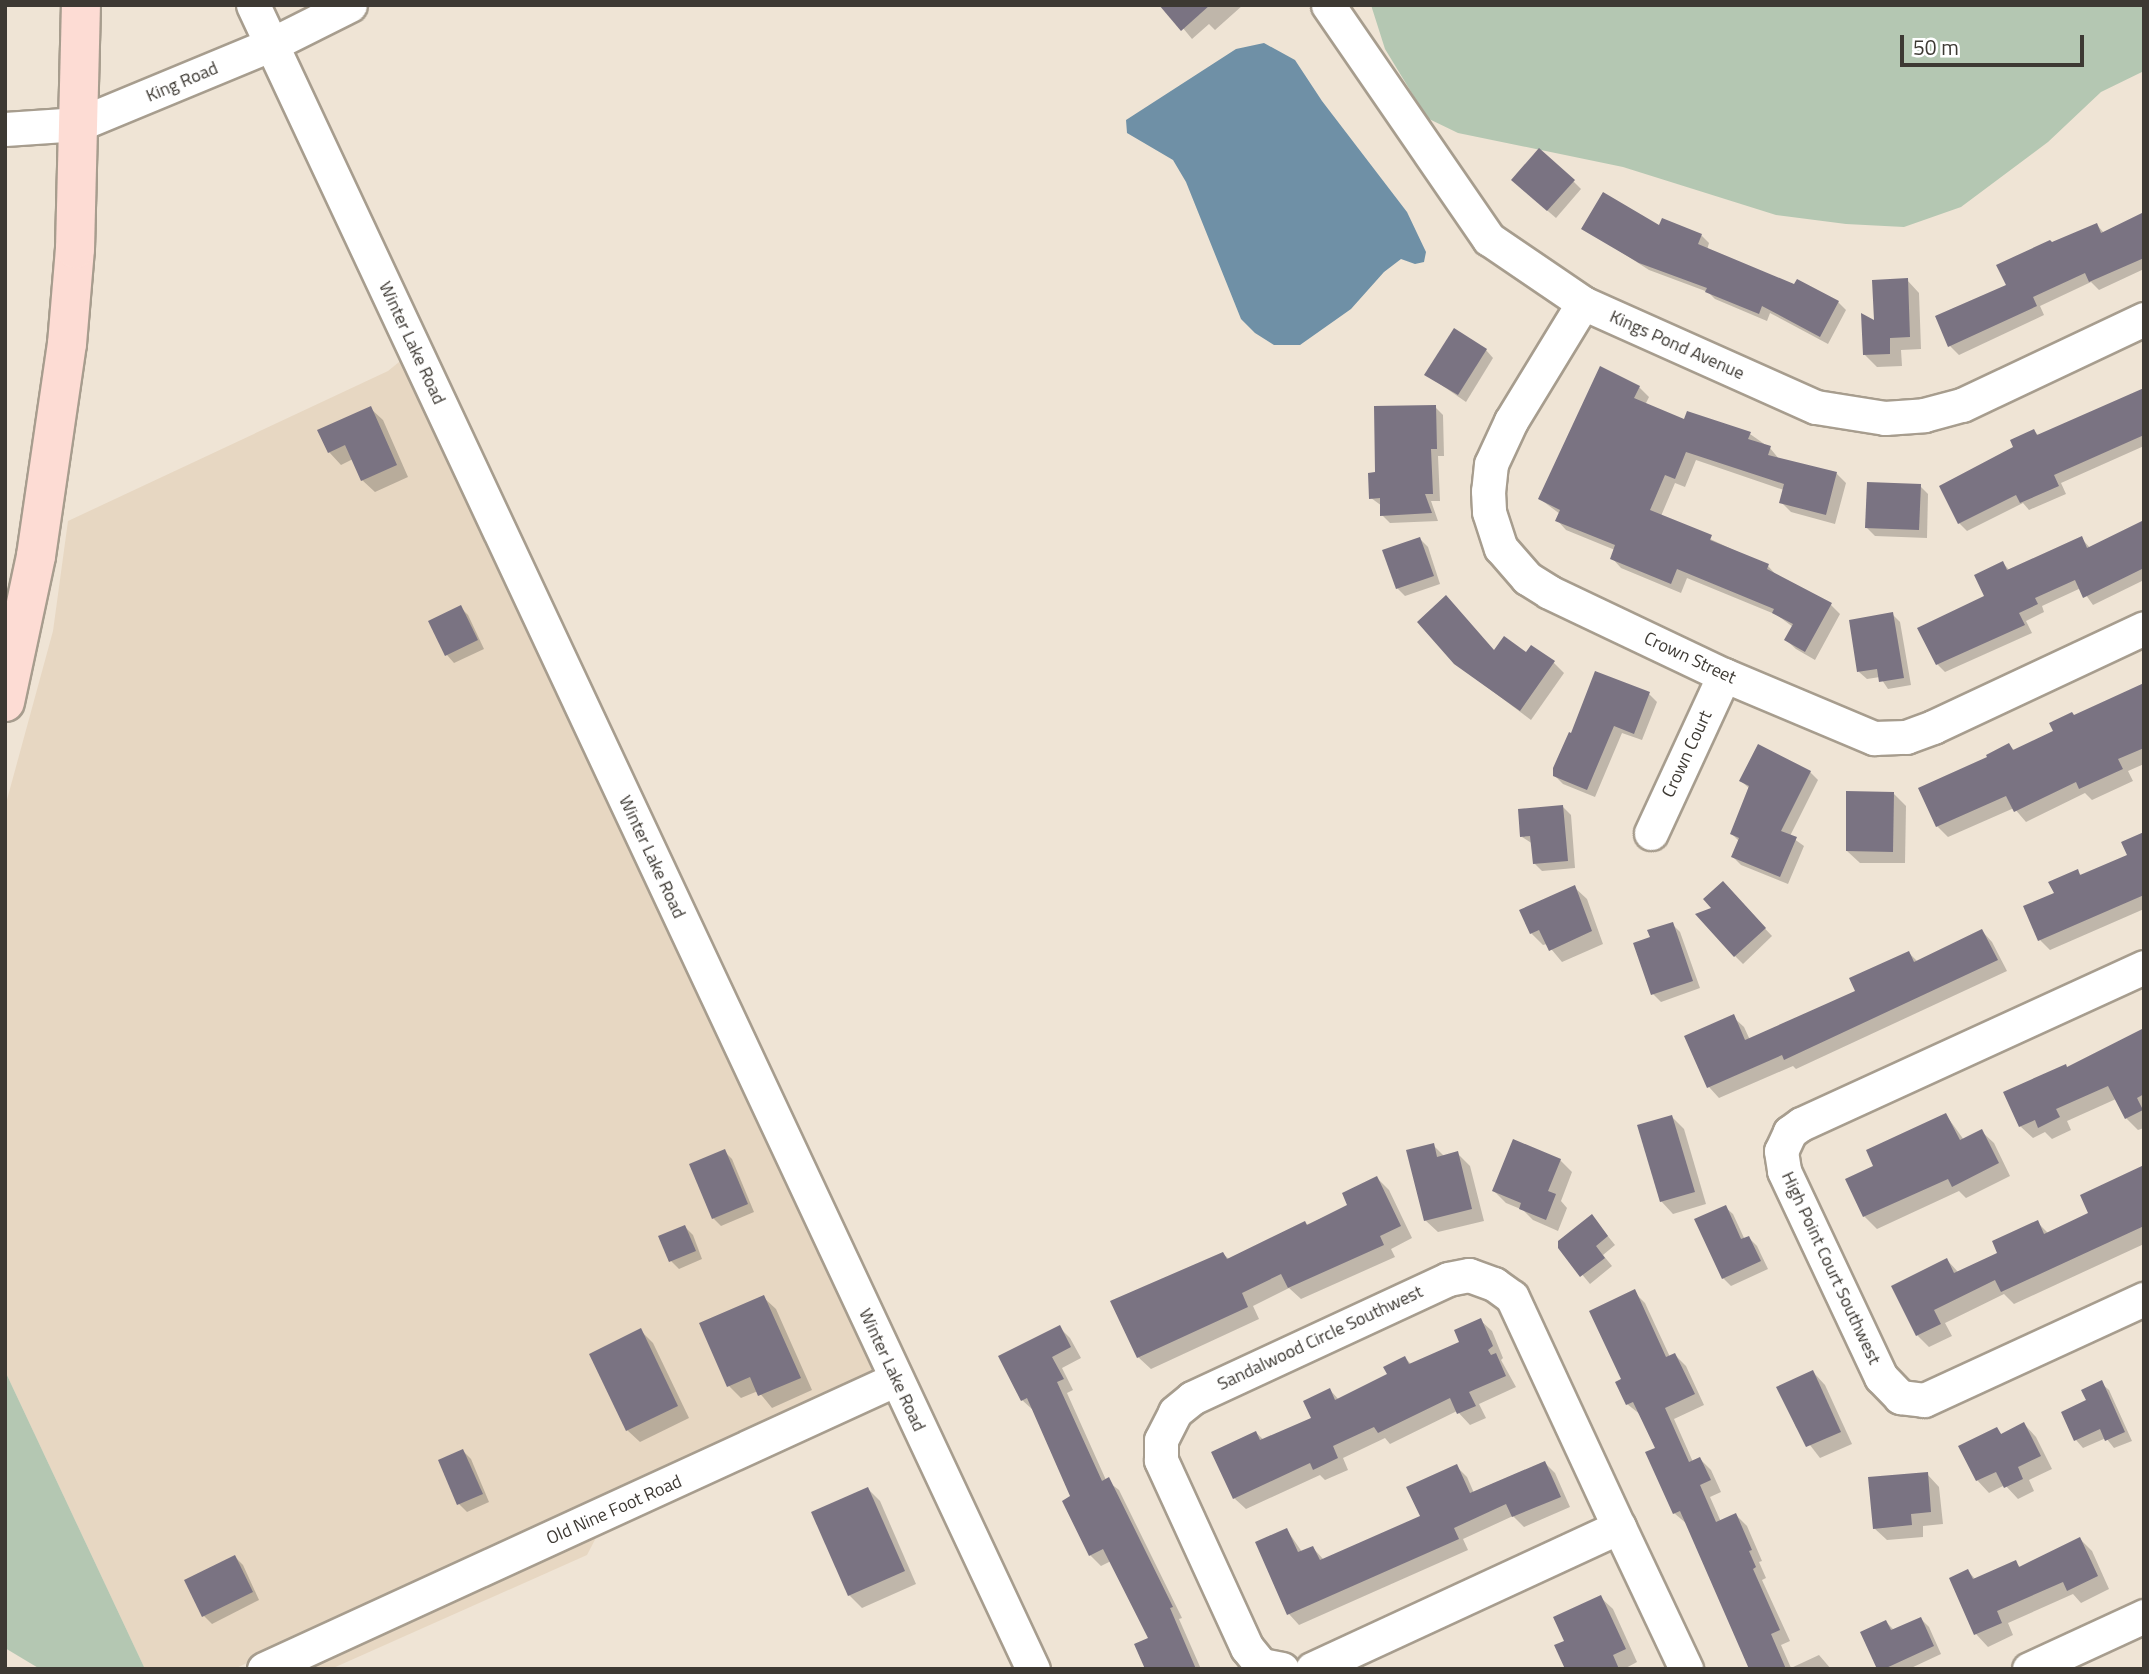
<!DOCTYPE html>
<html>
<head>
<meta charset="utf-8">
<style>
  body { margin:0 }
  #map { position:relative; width:2149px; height:1674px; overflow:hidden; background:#efe4d5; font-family:"Titillium Web",sans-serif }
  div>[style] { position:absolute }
  .built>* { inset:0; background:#e7d7c2 }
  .green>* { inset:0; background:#b4c7b2 }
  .water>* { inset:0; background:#6f90a6 }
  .shadow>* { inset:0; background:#0003 }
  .building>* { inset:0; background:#7a7382 }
  .roads { filter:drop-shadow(2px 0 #a79d8e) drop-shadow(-2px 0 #a79d8e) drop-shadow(0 2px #a79d8e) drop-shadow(0 -2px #a79d8e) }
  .minor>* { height:33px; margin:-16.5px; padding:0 16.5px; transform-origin:16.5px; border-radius:16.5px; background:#fff }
  .major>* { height:38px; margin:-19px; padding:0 19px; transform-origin:19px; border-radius:19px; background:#fddcd4 }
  span { translate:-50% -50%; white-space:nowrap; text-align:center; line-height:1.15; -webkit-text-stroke:7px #fff; paint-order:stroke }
  .street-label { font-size:18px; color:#3d3933 }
  .frame { position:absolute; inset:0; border:7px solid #3d3933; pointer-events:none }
  .scale { position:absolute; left:1900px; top:35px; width:184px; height:32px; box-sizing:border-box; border:4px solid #3d3933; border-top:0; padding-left:9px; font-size:21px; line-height:24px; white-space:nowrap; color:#3d3933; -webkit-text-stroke:5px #fff; paint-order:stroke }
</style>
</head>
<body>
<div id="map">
  <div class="built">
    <div style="clip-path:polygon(404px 358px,878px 1374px,234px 1669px,145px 1669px,5px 1371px,5px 807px,53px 631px,68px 521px,388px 371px)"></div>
    <div style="clip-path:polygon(600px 1530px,587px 1555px,331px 1669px,294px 1669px)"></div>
  </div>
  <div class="green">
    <div style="clip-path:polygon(1371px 5px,2144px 5px,2144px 71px,2101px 92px,2048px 142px,1961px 207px,1904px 227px,1846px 224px,1776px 215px,1623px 167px,1458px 133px,1427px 118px,1385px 49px)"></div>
    <div style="clip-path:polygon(5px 1371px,145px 1669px,40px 1669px,5px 1648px)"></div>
  </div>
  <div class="water">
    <div style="clip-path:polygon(1264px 43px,1295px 60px,1322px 101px,1407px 212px,1426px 252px,1424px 262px,1415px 264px,1401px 259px,1384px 272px,1351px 309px,1300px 345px,1274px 345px,1255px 333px,1241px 319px,1186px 182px,1173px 160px,1127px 133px,1126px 120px,1236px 49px)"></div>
  </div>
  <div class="shadow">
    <div style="clip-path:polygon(1164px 5px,1243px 5px,1215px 30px,1209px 24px,1192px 39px)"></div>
    <div style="clip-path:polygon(1573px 181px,1581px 189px,1556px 218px,1521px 188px)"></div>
    <div style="clip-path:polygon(2144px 214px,2144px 269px,2099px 290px,2091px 282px,2040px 306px,2044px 315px,1959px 355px,1950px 346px,2052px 244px,2097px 225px,2104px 233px)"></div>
    <div style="clip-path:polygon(1660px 227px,1701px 235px,1709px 243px,1707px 250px,1838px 302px,1846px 310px,1828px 344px,1770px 313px,1767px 321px,1715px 299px,1708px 292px,1649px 270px,1584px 228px)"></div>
    <div style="clip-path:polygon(1907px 280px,1919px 293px,1921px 349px,1901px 350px,1902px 366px,1877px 367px,1864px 354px,1876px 323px)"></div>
    <div style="clip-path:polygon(1486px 350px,1493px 358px,1466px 402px,1427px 375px)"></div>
    <div style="clip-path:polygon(1639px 387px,1649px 397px,1645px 405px,1685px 422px,1750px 434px,1770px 448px,1779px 459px,1836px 473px,1846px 483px,1835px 524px,1791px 512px,1781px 502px,1784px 490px,1696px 460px,1685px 487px,1675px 483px,1661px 516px,1768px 566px,1778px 577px,1831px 605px,1840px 614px,1815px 660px,1796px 649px,1786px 640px,1793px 627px,1777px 615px,1687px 578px,1681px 593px,1621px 568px,1612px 558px,1615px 550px,1566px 530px,1557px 520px,1560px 514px,1540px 499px)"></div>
    <div style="clip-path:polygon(2144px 390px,2144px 446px,2061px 483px,2066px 494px,2029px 510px,2023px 503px,1967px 531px,1959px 523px,2015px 448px,2034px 431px,2039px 436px)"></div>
    <div style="clip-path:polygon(1435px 407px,1443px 415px,1444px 456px,1438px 456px,1440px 501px,1431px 501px,1438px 521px,1390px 523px,1382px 515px,1382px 506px,1371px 498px,1377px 474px)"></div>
    <div style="clip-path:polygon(370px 408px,383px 420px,408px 477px,375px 492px,362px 480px,353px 459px,341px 465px,329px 452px)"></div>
    <div style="clip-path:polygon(1920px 486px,1928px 494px,1927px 538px,1875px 536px,1867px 528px)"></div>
    <div style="clip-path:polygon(2144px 522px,2144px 580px,2093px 605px,2081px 588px,2042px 606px,2044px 612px,2026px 621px,2032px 633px,1945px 672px,1937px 664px,1920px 628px,1986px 596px,2003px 563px,2010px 571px,2082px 539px,2091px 549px)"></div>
    <div style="clip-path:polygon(1420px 539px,1428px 547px,1440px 584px,1405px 596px,1397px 588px)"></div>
    <div style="clip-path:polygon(460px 607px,468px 615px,484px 649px,454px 663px,447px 655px,430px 621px)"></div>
    <div style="clip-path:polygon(1892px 614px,1900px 622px,1911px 685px,1888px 689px,1880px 677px,1867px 679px,1859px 672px)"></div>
    <div style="clip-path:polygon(1495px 651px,1527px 655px,1554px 663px,1564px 673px,1531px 720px,1455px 663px)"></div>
    <div style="clip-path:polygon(2144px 685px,2144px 764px,2128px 771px,2133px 781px,2092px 800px,2085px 793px,2026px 822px,2014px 808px,1948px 837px,1937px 826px,1989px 758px,2009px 745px,2015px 751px)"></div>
    <div style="clip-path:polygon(1649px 694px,1657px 702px,1642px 740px,1622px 733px,1595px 797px,1563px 784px,1555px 776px)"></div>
    <div style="clip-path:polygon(1810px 772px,1818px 780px,1790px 836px,1804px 846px,1788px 884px,1741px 865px,1733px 857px,1739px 841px,1732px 834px,1750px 789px,1741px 781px)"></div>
    <div style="clip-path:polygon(1893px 793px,1906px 806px,1905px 863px,1860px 863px,1847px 851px)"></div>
    <div style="clip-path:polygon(1563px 807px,1571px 815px,1575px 868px,1542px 871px,1534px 863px,1533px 844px,1522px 837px)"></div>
    <div style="clip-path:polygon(2144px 837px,2144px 909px,2050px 950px,2040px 940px,2056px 894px,2077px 871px,2082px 876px,2129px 856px)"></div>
    <div style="clip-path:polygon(1574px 887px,1587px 899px,1603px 944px,1562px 962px,1547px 944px,1543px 945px,1531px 933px)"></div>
    <div style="clip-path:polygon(1730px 891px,1772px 936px,1743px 964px,1735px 956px,1714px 909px)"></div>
    <div style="clip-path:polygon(1672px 924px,1680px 932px,1700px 988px,1661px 1002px,1653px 994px,1652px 938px)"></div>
    <div style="clip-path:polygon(1982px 931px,1992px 942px,2007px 971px,1796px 1069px,1793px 1066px,1719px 1098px,1709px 1087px,1687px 1037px,1733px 1017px,1744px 1027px,1750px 1040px,1857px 992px,1909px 953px,1918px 962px)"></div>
    <div style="clip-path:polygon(2144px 1037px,2144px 1128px,2138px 1130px,2126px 1118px,2116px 1099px,2067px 1121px,2071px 1130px,2052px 1139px,2045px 1132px,2033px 1138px,2020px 1126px,2067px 1069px)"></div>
    <div style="clip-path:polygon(1946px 1115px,1964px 1140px,1981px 1131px,1994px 1143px,2010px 1176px,1966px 1198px,1959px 1191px,1877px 1229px,1864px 1216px)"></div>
    <div style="clip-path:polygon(1672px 1117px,1684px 1129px,1706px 1204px,1673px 1214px,1661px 1201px)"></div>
    <div style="clip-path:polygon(1433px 1145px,1445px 1157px,1457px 1153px,1470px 1166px,1484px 1221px,1438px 1232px,1425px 1220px)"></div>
    <div style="clip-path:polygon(724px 1151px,732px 1159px,754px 1212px,721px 1226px,713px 1218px)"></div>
    <div style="clip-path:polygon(1560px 1160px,1572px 1172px,1561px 1201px,1567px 1208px,1558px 1231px,1533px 1220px,1523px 1210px,1506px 1203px,1494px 1191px)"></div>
    <div style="clip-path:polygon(2144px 1167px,2144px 1244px,2014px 1304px,2004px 1294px,1945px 1323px,1952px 1336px,1929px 1347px,1917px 1335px,1947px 1260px,1959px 1273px,2000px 1254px,2037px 1222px,2049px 1234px,2090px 1214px)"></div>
    <div style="clip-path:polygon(1377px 1178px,1389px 1190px,1412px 1238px,1391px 1249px,1395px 1257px,1301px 1299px,1289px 1288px,1253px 1306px,1259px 1319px,1151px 1369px,1138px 1357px,1223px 1254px,1229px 1259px,1349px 1206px)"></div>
    <div style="clip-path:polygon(1725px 1207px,1733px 1214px,1745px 1240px,1749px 1238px,1757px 1246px,1768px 1269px,1731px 1286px,1723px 1278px)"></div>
    <div style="clip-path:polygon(1599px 1225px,1615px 1245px,1603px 1255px,1612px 1266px,1590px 1284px,1560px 1248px)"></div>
    <div style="clip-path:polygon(685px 1227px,693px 1235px,702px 1259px,679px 1269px,671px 1261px)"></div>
    <div style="clip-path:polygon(1634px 1292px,1645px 1303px,1670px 1357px,1675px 1355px,1686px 1366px,1704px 1405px,1674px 1419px,1693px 1462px,1700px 1459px,1711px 1470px,1721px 1492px,1710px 1497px,1721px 1522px,1736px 1515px,1747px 1526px,1762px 1561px,1759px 1562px,1766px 1578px,1762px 1580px,1790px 1641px,1781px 1645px,1791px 1668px,1819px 1655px,1831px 1669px,1751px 1669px,1687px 1524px,1674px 1513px,1658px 1449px,1641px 1415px,1627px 1404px,1623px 1380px)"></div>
    <div style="clip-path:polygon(763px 1297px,776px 1309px,812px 1390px,772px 1408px,758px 1391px,741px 1398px,729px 1386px)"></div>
    <div style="clip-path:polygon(1480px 1320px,1492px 1331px,1503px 1358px,1501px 1360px,1516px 1387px,1479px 1404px,1486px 1418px,1470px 1425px,1457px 1411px,1390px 1444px,1385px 1438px,1343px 1458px,1348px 1470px,1325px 1480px,1320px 1475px,1246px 1509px,1234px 1498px,1256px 1433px,1264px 1440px,1313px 1419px,1330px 1390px,1339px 1400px,1389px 1375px,1405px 1358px,1411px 1364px,1461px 1342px)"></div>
    <div style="clip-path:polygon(1059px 1327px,1070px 1338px,1081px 1358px,1062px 1368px,1073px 1390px,1067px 1393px,1106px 1480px,1119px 1490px,1182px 1618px,1179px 1619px,1201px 1669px,1146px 1669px,1150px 1639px,1111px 1561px,1101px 1566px,1090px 1555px,1072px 1497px,1033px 1410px,1022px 1400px)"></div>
    <div style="clip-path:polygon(641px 1331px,653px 1343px,689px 1418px,640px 1442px,627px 1430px)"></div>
    <div style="clip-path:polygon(1813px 1372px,1825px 1385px,1852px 1444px,1820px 1458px,1796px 1427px,1779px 1387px)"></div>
    <div style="clip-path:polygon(2101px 1383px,2109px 1390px,2132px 1441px,2114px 1448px,2106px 1438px,2083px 1448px,2076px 1440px,2089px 1401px)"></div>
    <div style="clip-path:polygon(2024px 1424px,2036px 1437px,2052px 1469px,2029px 1480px,2034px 1491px,2018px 1499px,2005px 1485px,1989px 1493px,1977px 1480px,1997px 1429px,2002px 1435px)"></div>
    <div style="clip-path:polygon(463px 1451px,471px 1459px,489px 1502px,467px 1512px,459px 1504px)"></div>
    <div style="clip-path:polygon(1545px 1463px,1555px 1473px,1570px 1507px,1524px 1527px,1513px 1516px,1463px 1539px,1468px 1550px,1299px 1625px,1289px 1614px,1287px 1530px,1302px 1552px,1313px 1548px,1324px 1560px,1422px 1517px,1456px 1466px,1467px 1477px,1474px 1493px)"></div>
    <div style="clip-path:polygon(1927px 1474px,1939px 1487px,1943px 1524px,1923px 1526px,1923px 1537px,1887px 1540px,1874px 1528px)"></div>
    <div style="clip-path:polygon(868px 1489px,880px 1501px,916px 1584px,862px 1608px,849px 1595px)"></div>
    <div style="clip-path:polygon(2080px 1539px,2092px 1551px,2109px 1589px,2081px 1603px,2073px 1594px,2008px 1623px,2013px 1635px,1988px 1647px,1976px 1634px,1951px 1579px,1968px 1571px,1976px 1580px,2015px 1562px,2021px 1568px)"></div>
    <div style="clip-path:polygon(235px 1557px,243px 1565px,259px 1600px,212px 1624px,204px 1616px)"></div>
    <div style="clip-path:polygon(1600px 1597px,1613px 1609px,1637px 1662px,1624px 1669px,1567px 1669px,1566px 1642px)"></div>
    <div style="clip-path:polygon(1921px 1619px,1929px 1627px,1941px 1654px,1909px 1669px,1879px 1669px,1886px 1622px,1895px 1631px)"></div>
  </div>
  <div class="building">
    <div style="clip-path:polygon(1159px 5px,1210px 5px,1181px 31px)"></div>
    <div style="clip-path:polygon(1539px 148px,1575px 180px,1547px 211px,1511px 180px)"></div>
    <div style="clip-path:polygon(1603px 192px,1659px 225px,1662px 218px,1702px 234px,1698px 244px,1794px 284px,1797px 279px,1839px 301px,1820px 337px,1762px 306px,1759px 314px,1705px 292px,1707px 288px,1639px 263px,1581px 229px)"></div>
    <div style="clip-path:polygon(2144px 212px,2144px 258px,2089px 282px,2085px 273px,2033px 297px,2037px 306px,1948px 347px,1935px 316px,2006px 285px,1996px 265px,2050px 240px,2052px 242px,2097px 223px,2101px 233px)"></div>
    <div style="clip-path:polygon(1908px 278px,1910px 337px,1890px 338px,1890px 354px,1863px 355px,1861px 313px,1874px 320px,1872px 280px)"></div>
    <div style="clip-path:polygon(1454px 328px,1487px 349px,1458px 395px,1424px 375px)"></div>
    <div style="clip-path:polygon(1600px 366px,1640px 386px,1634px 398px,1684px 419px,1687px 411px,1751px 432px,1748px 439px,1771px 446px,1768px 455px,1837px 472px,1826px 515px,1779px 503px,1784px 484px,1686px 452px,1675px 479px,1665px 475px,1650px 510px,1712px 535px,1710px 540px,1769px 564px,1767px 569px,1832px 603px,1805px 652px,1784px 640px,1793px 624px,1772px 613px,1774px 609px,1677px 569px,1671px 584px,1610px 559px,1615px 545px,1555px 521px,1560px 510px,1538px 499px)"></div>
    <div style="clip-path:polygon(2144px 388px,2144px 435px,2054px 475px,2059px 486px,2020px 503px,2016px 495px,1958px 524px,1939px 486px,2013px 447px,2010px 440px,2034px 429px,2037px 435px)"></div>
    <div style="clip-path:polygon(1436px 405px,1437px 449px,1431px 449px,1433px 494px,1425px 494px,1432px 513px,1380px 516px,1380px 498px,1369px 499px,1368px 473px,1375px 472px,1374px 406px)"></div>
    <div style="clip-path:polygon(371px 406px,397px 465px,361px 481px,345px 445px,328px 453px,317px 430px)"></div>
    <div style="clip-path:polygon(1867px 482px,1921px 484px,1919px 530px,1865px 528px)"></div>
    <div style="clip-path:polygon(2144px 520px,2144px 568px,2083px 598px,2075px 580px,2035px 598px,2038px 604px,2019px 613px,2025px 625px,1936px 665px,1917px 628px,1984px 596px,1974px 575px,2003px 561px,2007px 570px,2082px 536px,2087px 548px)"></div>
    <div style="clip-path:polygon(1420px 537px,1434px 576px,1396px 589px,1382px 550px)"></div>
    <div style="clip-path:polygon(1446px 595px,1494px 650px,1504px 636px,1526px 652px,1531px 645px,1555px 661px,1520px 711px,1454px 664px,1417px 622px)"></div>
    <div style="clip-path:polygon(461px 605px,478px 640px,445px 656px,428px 621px)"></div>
    <div style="clip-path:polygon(1893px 612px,1904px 678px,1879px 682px,1877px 669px,1857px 672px,1849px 620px)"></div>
    <div style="clip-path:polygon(1595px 671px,1650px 692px,1634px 734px,1614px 726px,1587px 790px,1553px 776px,1553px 768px,1569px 732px,1571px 733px)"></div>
    <div style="clip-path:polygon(2144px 683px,2144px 748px,2118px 759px,2123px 769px,2079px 789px,2076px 782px,2014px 812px,2006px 796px,1936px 827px,1918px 788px,1987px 757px,1986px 755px,2009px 743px,2013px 750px,2053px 731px,2049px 723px,2072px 712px,2074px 715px)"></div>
    <div style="clip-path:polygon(1758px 744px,1811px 771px,1781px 831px,1797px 837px,1780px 877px,1731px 857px,1739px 838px,1730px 834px,1749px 786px,1739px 781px)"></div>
    <div style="clip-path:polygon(1846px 791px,1894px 792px,1893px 852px,1846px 851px)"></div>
    <div style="clip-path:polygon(1563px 805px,1568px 861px,1533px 864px,1530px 836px,1520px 837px,1518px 809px)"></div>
    <div style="clip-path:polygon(2144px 832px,2144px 895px,2038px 941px,2023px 906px,2054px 893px,2048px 882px,2078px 869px,2080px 875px,2127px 855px,2121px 842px)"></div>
    <div style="clip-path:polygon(1723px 881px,1766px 928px,1734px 957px,1695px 914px,1711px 908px,1703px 899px)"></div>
    <div style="clip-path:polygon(1575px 885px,1592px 931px,1549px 951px,1539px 930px,1530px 934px,1519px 910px)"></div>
    <div style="clip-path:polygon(1673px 922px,1693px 981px,1651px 995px,1633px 943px,1650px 937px,1647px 930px)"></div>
    <div style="clip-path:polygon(1982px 929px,1998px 960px,1784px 1060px,1782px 1055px,1707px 1088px,1684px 1036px,1734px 1014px,1745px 1040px,1855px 991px,1849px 978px,1909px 951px,1914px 962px)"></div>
    <div style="clip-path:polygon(2144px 1028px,2144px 1094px,2137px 1098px,2143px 1110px,2125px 1119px,2108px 1086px,2056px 1109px,2060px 1117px,2038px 1128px,2035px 1120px,2019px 1127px,2003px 1092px,2066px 1064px,2067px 1067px)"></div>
    <div style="clip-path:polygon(1946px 1113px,1960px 1140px,1982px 1129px,1999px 1163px,1952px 1187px,1948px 1179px,1863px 1217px,1845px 1179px,1873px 1166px,1866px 1150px)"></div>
    <div style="clip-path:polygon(1672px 1115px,1695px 1192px,1660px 1202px,1637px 1125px)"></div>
    <div style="clip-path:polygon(1513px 1139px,1561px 1159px,1548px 1191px,1556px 1194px,1546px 1220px,1519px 1209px,1521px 1203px,1492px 1191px)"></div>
    <div style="clip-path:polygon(1434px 1143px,1437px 1157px,1458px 1151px,1472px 1209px,1424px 1221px,1406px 1150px)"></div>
    <div style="clip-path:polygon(725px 1149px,748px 1204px,712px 1219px,689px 1164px)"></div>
    <div style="clip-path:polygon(2144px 1165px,2144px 1226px,2001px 1292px,1995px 1280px,1934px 1310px,1941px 1324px,1916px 1336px,1891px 1286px,1947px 1258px,1954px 1273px,1997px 1253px,1992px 1241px,2038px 1220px,2044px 1234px,2088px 1213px,2080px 1195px)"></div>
    <div style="clip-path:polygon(1377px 1176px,1401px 1226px,1380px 1236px,1384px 1245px,1288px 1288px,1281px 1274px,1242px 1293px,1248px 1307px,1137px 1358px,1110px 1301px,1223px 1252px,1227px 1259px,1305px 1221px,1307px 1225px,1347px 1205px,1342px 1193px)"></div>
    <div style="clip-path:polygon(1726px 1205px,1741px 1239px,1749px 1236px,1761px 1261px,1722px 1279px,1694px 1219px)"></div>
    <div style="clip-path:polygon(1592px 1214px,1608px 1236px,1596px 1246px,1605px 1258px,1580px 1277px,1558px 1248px,1558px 1241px)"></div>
    <div style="clip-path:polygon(685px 1225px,696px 1251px,669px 1262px,658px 1236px)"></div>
    <div style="clip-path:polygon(1635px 1289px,1666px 1357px,1675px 1353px,1695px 1394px,1665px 1408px,1689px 1462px,1700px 1457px,1711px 1480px,1700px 1485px,1716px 1522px,1736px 1513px,1752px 1550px,1749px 1551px,1756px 1567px,1753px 1569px,1780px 1630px,1771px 1634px,1786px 1669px,1749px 1669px,1680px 1511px,1673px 1514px,1645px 1452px,1655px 1448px,1633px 1402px,1626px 1405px,1615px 1382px,1621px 1379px,1589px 1311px)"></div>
    <div style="clip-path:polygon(764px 1295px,801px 1378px,758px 1396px,750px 1377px,727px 1387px,699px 1323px)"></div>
    <div style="clip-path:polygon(1481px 1318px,1493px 1346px,1488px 1350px,1491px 1355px,1496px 1353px,1506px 1376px,1469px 1392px,1476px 1406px,1457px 1414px,1450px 1398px,1378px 1433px,1374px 1427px,1333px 1446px,1338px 1458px,1313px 1470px,1310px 1463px,1233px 1499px,1211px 1452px,1256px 1431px,1260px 1440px,1311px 1418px,1303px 1401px,1330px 1388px,1335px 1400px,1387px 1374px,1383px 1367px,1405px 1356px,1409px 1364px,1459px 1342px,1454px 1330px)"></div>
    <div style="clip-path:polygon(1060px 1325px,1071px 1347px,1052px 1357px,1064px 1379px,1057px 1382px,1102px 1481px,1109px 1477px,1173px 1607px,1170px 1608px,1196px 1669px,1145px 1669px,1134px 1644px,1148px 1638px,1103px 1549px,1089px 1556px,1062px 1501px,1070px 1496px,1027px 1398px,1021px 1401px,998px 1356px)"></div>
    <div style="clip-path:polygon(641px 1328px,678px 1406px,626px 1431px,589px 1354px)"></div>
    <div style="clip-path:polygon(1813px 1370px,1841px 1432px,1806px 1447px,1776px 1387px)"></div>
    <div style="clip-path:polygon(2102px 1380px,2125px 1432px,2105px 1441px,2100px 1429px,2074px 1441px,2061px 1412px,2086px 1400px,2081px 1390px)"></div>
    <div style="clip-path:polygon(2024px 1422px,2041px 1456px,2018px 1467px,2023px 1479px,2004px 1488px,1996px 1472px,1976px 1481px,1958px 1446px,1997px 1427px,2001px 1434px)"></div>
    <div style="clip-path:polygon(463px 1449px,483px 1494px,457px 1505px,438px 1460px)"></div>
    <div style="clip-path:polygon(1545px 1461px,1561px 1497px,1512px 1517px,1506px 1504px,1454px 1528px,1459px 1539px,1287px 1615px,1255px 1542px,1287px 1528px,1298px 1552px,1313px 1546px,1320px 1560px,1420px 1516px,1406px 1487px,1457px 1464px,1470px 1493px)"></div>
    <div style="clip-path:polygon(1928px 1472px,1931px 1512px,1911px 1514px,1912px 1525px,1873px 1529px,1868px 1477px)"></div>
    <div style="clip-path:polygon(868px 1487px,905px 1571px,848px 1596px,811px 1512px)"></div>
    <div style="clip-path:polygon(2080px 1537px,2098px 1576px,2067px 1591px,2063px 1582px,1997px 1611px,2002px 1623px,1974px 1635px,1949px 1578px,1968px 1569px,1973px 1579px,2016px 1560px,2019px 1567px)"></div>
    <div style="clip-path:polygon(235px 1555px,253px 1592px,202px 1617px,184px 1580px)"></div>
    <div style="clip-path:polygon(1601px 1595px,1626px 1649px,1613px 1655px,1619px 1669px,1565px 1669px,1554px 1645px,1564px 1641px,1553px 1617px)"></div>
    <div style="clip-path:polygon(1921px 1617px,1934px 1646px,1884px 1669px,1877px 1669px,1860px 1632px,1886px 1620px,1891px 1630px)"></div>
  </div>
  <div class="roads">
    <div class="minor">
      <div style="left:253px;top:5px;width:1838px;rotate:64.89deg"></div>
      <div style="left:1328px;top:5px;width:284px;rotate:55.5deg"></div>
      <div style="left:1489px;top:239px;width:114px;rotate:34.2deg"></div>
      <div style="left:1583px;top:303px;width:255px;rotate:24.1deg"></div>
      <div style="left:1816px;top:407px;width:70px;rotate:9.1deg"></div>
      <div style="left:1885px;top:418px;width:39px;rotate:-4deg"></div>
      <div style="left:1924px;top:415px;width:39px;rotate:-15deg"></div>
      <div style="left:1962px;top:405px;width:201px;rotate:-25.3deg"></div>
      <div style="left:5px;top:129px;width:74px;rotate:-3.9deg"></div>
      <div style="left:79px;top:124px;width:209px;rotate:-22.5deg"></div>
      <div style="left:272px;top:44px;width:87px;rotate:-26.6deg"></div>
      <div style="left:1583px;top:303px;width:138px;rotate:121.4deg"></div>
      <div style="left:1511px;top:421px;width:47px;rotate:114.9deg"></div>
      <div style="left:1491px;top:464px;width:27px;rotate:96deg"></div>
      <div style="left:1488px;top:491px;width:21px;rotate:87deg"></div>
      <div style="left:1489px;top:512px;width:38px;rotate:72deg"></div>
      <div style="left:1501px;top:548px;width:40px;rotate:49deg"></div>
      <div style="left:1527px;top:578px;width:26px;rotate:32deg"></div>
      <div style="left:1549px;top:592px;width:194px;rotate:25.4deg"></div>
      <div style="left:1724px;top:675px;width:163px;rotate:22.8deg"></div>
      <div style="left:1874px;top:738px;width:32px;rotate:-2deg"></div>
      <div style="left:1906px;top:737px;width:29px;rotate:-20deg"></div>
      <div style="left:1933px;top:727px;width:233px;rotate:-25.1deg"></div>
      <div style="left:1651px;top:833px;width:174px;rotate:-65.2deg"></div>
      <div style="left:2144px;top:967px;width:377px;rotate:155.4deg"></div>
      <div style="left:1801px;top:1124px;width:14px;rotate:144deg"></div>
      <div style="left:1790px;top:1132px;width:21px;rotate:115deg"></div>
      <div style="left:1781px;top:1151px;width:20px;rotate:81deg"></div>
      <div style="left:1784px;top:1171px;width:228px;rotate:64.8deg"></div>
      <div style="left:1881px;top:1377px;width:28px;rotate:46deg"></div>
      <div style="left:1900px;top:1397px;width:24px;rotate:7deg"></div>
      <div style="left:1924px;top:1400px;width:242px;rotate:-24.7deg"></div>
      <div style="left:1619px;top:1527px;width:157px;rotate:64.7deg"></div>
      <div style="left:264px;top:1669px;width:695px;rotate:-24.65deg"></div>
      <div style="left:1282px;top:1669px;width:21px;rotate:-169deg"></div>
      <div style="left:1261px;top:1665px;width:22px;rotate:-129deg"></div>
      <div style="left:1247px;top:1648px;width:207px;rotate:-114.6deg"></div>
      <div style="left:1161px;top:1460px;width:20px;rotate:-90deg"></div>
      <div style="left:1161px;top:1440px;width:31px;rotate:-63deg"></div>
      <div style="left:1175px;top:1412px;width:22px;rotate:-39deg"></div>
      <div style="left:1192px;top:1398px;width:282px;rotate:-24.9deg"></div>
      <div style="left:1448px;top:1279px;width:21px;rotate:-11deg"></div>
      <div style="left:1469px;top:1275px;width:27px;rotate:20deg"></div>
      <div style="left:1494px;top:1284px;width:22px;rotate:36deg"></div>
      <div style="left:1512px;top:1297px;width:254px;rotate:65.1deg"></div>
      <div style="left:1619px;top:1527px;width:338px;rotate:155.2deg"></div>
      <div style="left:2029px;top:1669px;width:127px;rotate:-24.7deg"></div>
    </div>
    <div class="major">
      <div style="left:5px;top:702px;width:149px;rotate:-78deg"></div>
      <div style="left:36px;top:556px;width:214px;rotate:-81.7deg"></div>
      <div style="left:67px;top:344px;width:95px;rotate:-85.2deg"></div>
      <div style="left:75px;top:249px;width:244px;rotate:-88.6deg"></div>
    </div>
  </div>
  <div class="street-label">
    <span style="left:182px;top:82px;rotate:-23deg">King Road</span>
    <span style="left:412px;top:343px;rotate:65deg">Winter Lake Road</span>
    <span style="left:1677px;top:345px;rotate:24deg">Kings Pond Avenue</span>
    <span style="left:1690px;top:658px;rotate:25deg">Crown Street</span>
    <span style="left:1687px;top:754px;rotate:-65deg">Crown Court</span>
    <span style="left:652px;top:857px;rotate:65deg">Winter Lake Road</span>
    <span style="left:1831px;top:1268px;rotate:65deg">High Point Court Southwest</span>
    <span style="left:1320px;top:1338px;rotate:-25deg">Sandalwood Circle Southwest</span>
    <span style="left:892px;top:1370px;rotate:65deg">Winter Lake Road</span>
    <span style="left:614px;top:1510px;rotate:-24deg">Old Nine Foot Road</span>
  </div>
  <div class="frame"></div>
  <div class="scale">50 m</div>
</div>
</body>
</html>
